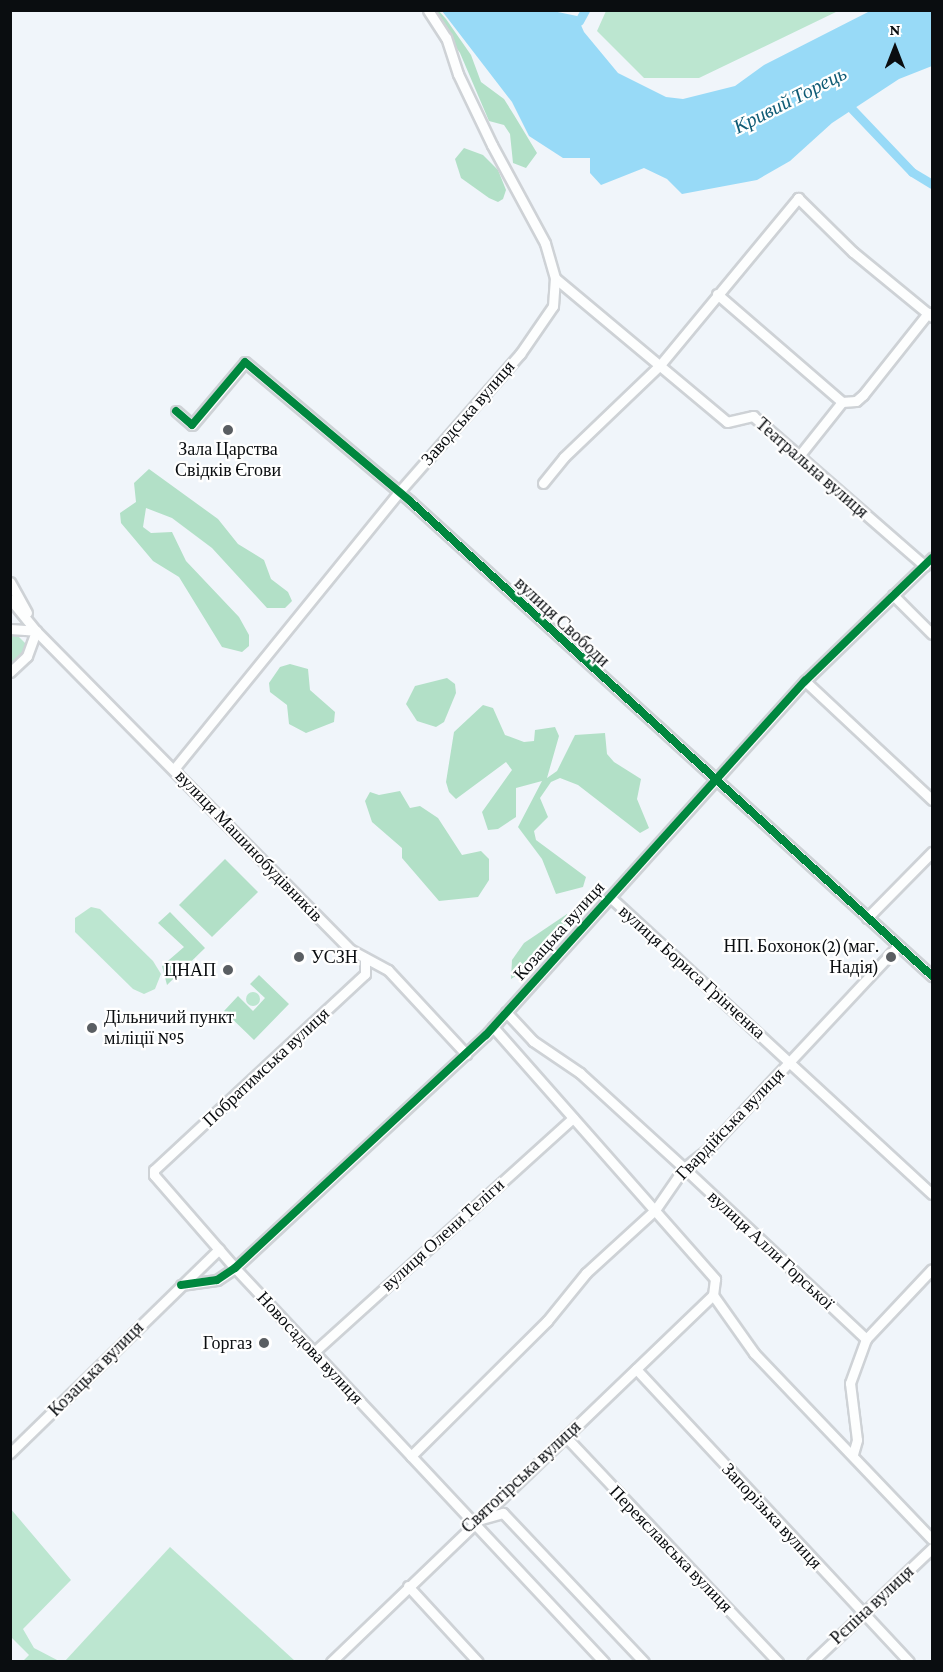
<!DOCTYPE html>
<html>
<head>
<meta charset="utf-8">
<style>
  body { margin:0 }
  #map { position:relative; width:943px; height:1672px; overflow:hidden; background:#f0f5fa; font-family:"Crimson Pro",serif }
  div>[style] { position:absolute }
  .green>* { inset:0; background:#bce6d0 }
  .round { border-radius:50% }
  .forest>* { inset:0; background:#b2e0c7 }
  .water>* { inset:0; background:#98daf7 }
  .canal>* { height:9px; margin:-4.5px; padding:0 4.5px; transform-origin:4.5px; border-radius:4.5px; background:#98daf7 }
  .roads { filter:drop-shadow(2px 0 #ced2d6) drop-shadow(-2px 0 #ced2d6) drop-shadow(0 2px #ced2d6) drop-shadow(0 -2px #ced2d6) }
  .minor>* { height:9px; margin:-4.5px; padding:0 4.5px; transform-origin:4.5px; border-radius:4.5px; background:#fdfefe }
  .cycleway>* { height:8px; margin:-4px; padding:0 4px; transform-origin:4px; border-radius:4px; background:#00873e }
  .dots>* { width:16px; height:16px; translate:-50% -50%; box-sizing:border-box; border:3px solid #fff; border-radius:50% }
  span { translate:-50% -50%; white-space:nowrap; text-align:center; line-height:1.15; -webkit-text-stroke:4.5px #fff; paint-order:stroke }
  .street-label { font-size:18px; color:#0a0d10 }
  .poi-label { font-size:18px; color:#0a0d10 }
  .right { translate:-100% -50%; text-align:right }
  .left { translate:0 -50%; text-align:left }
  .water-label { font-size:20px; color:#105c76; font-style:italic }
  .frame { position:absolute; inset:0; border:12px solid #0a0d10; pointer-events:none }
  .north { position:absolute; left:865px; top:18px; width:60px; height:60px; -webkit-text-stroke:4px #fff; paint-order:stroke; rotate:0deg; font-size:16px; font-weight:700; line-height:24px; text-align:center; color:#0a0d10 }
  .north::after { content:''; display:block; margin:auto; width:21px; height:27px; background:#0a0d10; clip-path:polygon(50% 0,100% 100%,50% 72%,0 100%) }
</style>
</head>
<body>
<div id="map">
  <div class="green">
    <div style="clip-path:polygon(606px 11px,606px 10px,838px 11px,699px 78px,644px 78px,597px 31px)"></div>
    <div style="clip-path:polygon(11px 629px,29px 647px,11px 665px)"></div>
    <div style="clip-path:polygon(91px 907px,100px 909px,153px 961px,161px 974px,155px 989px,144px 994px,133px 989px,75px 932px,75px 918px)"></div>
    <div class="round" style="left:246px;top:992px;width:14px;height:14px"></div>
    <div style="clip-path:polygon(10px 1508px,71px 1580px,23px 1629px,34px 1648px,59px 1661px,23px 1661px,29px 1655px,11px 1637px)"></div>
    <div style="clip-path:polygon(170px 1547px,295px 1661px,65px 1661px)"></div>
  </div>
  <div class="forest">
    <div style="clip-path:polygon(431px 11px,439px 11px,446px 19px,471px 55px,481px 82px,504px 99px,514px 115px,537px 153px,526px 168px,513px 163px,510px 134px,504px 125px,489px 121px,460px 53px)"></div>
    <div style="clip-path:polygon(464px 148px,483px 155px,498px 170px,506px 190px,503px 199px,498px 202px,489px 198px,461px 178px,455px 159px)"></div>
    <div style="clip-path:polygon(149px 469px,218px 519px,238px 544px,264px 560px,271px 579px,288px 592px,292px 601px,285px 608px,267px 608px,212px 548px,172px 518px,146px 508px,143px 527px,151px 533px,172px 532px,186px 561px,239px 617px,249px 635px,249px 646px,242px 652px,222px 647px,179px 577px,153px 561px,121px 523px,120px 513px,136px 502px,134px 483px)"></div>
    <div style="clip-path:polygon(290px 664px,308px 669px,310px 690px,335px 712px,334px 722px,306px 733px,289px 724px,287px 705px,270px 692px,269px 683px,280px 667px)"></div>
    <div style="clip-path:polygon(447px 678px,455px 684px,456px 693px,444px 722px,436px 727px,417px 721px,406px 704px,415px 686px)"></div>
    <div style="clip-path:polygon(483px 705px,493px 708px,505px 735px,524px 742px,534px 741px,535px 730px,555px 727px,559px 736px,547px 778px,557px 771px,575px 735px,605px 733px,607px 754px,614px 762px,641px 779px,637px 799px,649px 828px,640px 833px,578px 785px,560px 778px,551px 782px,540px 798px,548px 817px,534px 831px,536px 840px,586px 877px,583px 887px,556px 894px,542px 859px,518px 827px,542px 781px,516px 788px,516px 817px,498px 829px,488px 830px,482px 812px,512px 770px,506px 762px,456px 799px,449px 792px,446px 782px,454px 732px)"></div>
    <div style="clip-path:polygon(400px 791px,410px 808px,420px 806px,438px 818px,462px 855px,481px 851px,489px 859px,489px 880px,478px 897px,439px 901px,402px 858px,402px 848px,372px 822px,365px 801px,370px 792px,379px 795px)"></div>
    <div style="clip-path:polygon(225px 859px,258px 892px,212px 937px,179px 905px)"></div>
    <div style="clip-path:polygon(170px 912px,205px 948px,167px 985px,162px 966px,184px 947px,158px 923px)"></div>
    <div style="clip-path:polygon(567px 914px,569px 921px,528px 968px,511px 979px,512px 960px,524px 943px)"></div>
    <div style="clip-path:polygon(259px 975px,289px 1004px,254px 1040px,224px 1011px,238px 996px,253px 1011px,265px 998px,250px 984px)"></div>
  </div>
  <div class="water">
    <div style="clip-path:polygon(548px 10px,577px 16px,584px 32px,618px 73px,666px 97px,683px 99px,735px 86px,764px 65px,870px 11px,932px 11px,932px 66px,899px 79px,832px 123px,790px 161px,757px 180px,682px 194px,667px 179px,644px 168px,601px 185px,590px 173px,590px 158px,563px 158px,529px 136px,512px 102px,442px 11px)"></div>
  </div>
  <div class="canal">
    <div style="left:579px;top:21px;width:13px;rotate:-61deg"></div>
    <div style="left:852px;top:109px;width:87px;rotate:46.4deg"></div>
    <div style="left:912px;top:172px;width:23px;rotate:31deg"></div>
  </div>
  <div class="roads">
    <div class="minor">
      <div style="left:555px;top:278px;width:224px;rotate:39.9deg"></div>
      <div style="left:727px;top:422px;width:27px;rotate:-13deg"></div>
      <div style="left:753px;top:416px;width:228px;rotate:41.1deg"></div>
      <div style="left:717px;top:294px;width:165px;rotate:40.8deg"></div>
      <div style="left:176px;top:411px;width:21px;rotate:41deg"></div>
      <div style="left:192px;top:425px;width:82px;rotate:-49.9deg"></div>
      <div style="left:245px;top:362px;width:216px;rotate:40.1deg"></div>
      <div style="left:410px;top:501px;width:706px;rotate:42.3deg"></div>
      <div style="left:799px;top:456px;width:69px;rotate:-51.5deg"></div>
      <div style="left:842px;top:402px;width:14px;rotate:-4deg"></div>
      <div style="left:856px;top:401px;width:9px;rotate:-41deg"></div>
      <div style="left:863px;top:395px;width:105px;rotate:-51.6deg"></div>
      <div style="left:543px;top:483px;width:33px;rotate:-51deg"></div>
      <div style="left:564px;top:457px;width:133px;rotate:-43.8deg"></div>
      <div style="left:660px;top:365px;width:217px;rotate:-50.4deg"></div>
      <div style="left:798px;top:198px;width:77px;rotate:44.5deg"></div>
      <div style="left:853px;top:252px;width:102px;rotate:39.4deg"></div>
      <div style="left:10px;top:582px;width:35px;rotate:61deg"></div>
      <div style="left:893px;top:595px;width:55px;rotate:45deg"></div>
      <div style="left:10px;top:599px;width:41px;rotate:50.9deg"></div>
      <div style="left:36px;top:631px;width:448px;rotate:45.4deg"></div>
      <div style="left:351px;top:950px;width:42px;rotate:28.4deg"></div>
      <div style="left:388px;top:970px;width:115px;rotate:47.1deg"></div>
      <div style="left:10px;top:629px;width:26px;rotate:4deg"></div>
      <div style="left:10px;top:672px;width:23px;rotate:-43deg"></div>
      <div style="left:27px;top:656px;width:27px;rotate:-70deg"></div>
      <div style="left:805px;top:681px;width:174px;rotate:43.1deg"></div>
      <div style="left:174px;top:769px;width:357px;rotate:-50.9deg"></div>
      <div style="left:399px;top:492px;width:184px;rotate:-48.8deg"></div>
      <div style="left:520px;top:354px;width:58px;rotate:-55.5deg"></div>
      <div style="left:553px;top:306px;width:28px;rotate:-86deg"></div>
      <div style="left:555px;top:278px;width:36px;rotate:-106deg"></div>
      <div style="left:545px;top:243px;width:111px;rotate:-118.4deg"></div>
      <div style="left:492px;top:145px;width:79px;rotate:-115.6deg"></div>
      <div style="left:458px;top:74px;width:38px;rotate:-108deg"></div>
      <div style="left:446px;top:38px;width:33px;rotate:-123deg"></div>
      <div style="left:610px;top:897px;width:438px;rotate:42.7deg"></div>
      <div style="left:867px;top:918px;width:93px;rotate:-45.4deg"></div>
      <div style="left:365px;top:959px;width:15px;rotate:90deg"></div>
      <div style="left:365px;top:974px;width:288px;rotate:137.1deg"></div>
      <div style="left:154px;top:1170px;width:5px;rotate:90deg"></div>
      <div style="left:154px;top:1175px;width:123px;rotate:48.9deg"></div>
      <div style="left:235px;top:1268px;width:540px;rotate:46.88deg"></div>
      <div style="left:506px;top:1012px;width:40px;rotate:47deg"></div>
      <div style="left:533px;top:1041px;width:57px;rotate:34.2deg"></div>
      <div style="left:580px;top:1073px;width:141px;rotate:42.4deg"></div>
      <div style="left:684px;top:1168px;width:250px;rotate:43.2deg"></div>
      <div style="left:866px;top:1339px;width:47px;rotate:110deg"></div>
      <div style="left:850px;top:1383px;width:57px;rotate:83deg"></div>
      <div style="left:857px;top:1440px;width:15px;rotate:106deg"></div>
      <div style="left:493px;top:1027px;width:336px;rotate:48.6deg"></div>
      <div style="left:715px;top:1279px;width:16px;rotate:97deg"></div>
      <div style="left:713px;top:1295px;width:71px;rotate:54.7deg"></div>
      <div style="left:754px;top:1353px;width:257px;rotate:46.3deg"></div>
      <div style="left:181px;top:1285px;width:36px;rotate:-8deg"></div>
      <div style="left:217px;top:1280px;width:22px;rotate:-34deg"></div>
      <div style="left:235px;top:1268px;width:342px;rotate:-42.9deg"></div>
      <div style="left:486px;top:1035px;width:477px;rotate:-48deg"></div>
      <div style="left:805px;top:681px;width:177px;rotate:-44.1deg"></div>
      <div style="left:866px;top:1339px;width:96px;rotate:-46.7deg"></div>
      <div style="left:314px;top:1352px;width:349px;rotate:-42.1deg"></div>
      <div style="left:636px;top:1369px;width:400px;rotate:47deg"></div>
      <div style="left:565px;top:1436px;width:311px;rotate:46.7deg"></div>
      <div style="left:10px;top:1453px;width:292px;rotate:-44.3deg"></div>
      <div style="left:411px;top:1456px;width:192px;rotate:-44.8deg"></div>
      <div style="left:547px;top:1321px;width:62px;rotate:-50.9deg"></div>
      <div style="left:586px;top:1273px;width:93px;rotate:-42.4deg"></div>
      <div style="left:655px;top:1210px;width:51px;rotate:-55.4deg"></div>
      <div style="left:684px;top:1168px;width:29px;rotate:-38deg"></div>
      <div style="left:707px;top:1150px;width:279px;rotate:-46.9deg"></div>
      <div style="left:478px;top:1520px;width:26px;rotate:-16deg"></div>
      <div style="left:503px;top:1513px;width:205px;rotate:46.6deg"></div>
      <div style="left:408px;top:1586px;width:103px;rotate:47.4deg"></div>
      <div style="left:331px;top:1662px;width:530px;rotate:-43.85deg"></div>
      <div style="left:812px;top:1662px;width:166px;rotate:-43.5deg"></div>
    </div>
  </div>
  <div class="cycleway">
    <div style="left:176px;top:411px;width:21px;rotate:41deg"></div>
    <div style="left:192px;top:425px;width:82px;rotate:-49.9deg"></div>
    <div style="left:245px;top:362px;width:216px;rotate:40.1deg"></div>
    <div style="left:410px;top:501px;width:706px;rotate:42.3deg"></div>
    <div style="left:181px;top:1285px;width:36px;rotate:-8deg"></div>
    <div style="left:217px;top:1280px;width:22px;rotate:-34deg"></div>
    <div style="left:235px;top:1268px;width:342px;rotate:-42.9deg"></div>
    <div style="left:486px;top:1035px;width:477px;rotate:-48deg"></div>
    <div style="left:805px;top:681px;width:177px;rotate:-44.1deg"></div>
  </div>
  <div class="dots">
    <div style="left:228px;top:430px;background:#5a5e62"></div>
    <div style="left:299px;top:957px;background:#5a5e62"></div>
    <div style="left:891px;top:957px;background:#5a5e62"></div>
    <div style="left:228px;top:970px;background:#5a5e62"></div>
    <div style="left:92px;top:1028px;background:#5a5e62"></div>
    <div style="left:264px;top:1343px;background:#5a5e62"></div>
  </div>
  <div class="street-label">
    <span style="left:468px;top:413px;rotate:-49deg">Заводська вулиця</span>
    <span style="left:812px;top:468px;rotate:41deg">Театральна вулиця</span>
    <span style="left:562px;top:622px;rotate:43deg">вулиця Свободи</span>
    <span style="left:249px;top:846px;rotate:46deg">вулиця Машинобудівників</span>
    <span style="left:559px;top:931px;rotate:-48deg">Козацька вулиця</span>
    <span style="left:692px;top:972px;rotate:42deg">вулиця Бориса Грінченка</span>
    <span style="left:266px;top:1067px;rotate:-43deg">Побратимська вулиця</span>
    <span style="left:730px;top:1124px;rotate:-46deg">Гвардійська вулиця</span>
    <span style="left:443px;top:1235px;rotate:-42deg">вулиця Олени Теліги</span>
    <span style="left:771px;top:1250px;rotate:43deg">вулиця Алли Горської</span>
    <span style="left:310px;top:1348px;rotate:47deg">Новосадова вулиця</span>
    <span style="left:96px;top:1369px;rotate:-45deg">Козацька вулиця</span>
    <span style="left:521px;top:1477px;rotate:-43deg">Святогірська вулиця</span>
    <span style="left:772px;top:1516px;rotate:47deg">Запорізька вулиця</span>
    <span style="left:671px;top:1549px;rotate:46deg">Переяславська вулиця</span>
    <span style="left:872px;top:1605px;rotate:-43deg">Рєпіна вулиця</span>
  </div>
  <div class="poi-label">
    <span style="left:228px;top:460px">Зала Царства<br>Свідків Єгови</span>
    <span class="right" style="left:879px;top:957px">НП. Бохонок(2)(маг.<br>Надія)</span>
    <span class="left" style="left:311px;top:957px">УСЗН</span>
    <span class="right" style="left:216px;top:970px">ЦНАП</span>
    <span class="left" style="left:104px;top:1028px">Дільничий пункт<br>міліції №5</span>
    <span class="right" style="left:252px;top:1343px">Горгаз</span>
  </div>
  <div class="water-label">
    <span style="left:790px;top:100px;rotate:-27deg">Кривий Торець</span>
  </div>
  <div class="frame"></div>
  <div class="north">N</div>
</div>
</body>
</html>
